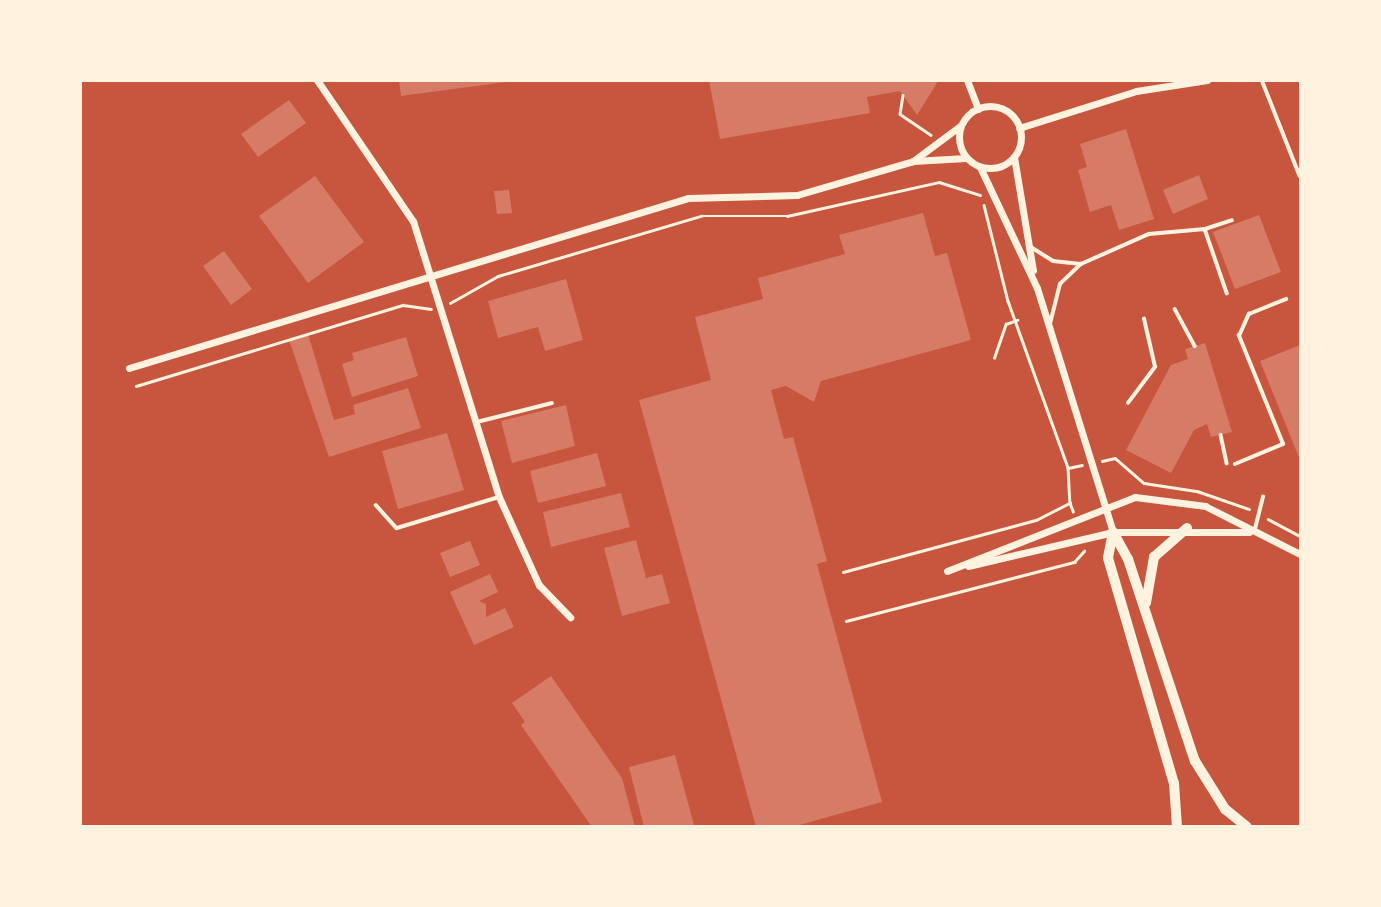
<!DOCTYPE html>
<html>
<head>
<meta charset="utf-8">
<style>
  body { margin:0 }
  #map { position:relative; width:1381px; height:907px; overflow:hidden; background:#c8553d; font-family:Lato,sans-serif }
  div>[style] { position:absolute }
  .building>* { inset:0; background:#d67c66 }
  .path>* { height:2.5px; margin:-1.25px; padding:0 1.25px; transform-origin:1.25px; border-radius:1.25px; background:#fff3e0 }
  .service>* { height:3.5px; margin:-1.75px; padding:0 1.75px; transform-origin:1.75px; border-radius:1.75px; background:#fff3e0 }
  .minor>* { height:7px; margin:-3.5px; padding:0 3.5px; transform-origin:3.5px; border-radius:3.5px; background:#fff3e0 }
  .minor>.ring { margin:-3.5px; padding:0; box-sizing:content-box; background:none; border:7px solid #fff3e0; border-radius:50% }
  .trunk>* { height:10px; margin:-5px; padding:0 5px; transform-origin:5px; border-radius:5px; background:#fff3e0 }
  span { translate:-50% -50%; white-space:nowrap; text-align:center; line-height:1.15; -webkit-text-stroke:7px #fff3e0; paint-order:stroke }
  .frame { position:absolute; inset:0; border:82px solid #fff3e0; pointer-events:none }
</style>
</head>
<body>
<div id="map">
  <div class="building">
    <div style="clip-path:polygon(399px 80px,506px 80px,506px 82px,401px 96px)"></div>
    <div style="clip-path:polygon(709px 80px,936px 80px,937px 83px,917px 115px,900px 91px,867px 97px,870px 113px,720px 139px)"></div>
    <div style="clip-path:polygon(289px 100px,306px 123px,258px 157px,241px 134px)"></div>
    <div style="clip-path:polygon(1126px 129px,1154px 219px,1119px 230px,1111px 205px,1090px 212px,1078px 170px,1087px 167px,1080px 144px)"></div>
    <div style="clip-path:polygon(1199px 175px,1208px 199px,1173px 214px,1163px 190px)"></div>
    <div style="clip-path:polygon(315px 176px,364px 242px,308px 283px,259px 216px)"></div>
    <div style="clip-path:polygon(509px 190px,512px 213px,497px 214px,494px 191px)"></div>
    <div style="clip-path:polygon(923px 213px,935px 256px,947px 253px,971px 340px,821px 381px,814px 402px,786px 386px,771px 390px,784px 439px,793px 437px,827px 561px,817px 564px,882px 802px,792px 827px,756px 827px,639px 400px,711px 380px,695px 317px,763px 299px,758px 278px,845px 254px,839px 235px)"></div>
    <div style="clip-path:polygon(1259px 215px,1281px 272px,1235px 289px,1213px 232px)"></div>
    <div style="clip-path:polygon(224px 251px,252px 289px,231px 305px,203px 266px)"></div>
    <div style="clip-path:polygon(566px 279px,583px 340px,545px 351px,538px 327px,498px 338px,488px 301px)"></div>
    <div style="clip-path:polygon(308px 334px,334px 420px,355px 414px,353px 405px,408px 388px,421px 428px,329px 457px,289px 340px)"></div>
    <div style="clip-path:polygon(406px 337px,418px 376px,352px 397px,342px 364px,354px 360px,352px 353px)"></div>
    <div style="clip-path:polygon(1205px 343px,1232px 432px,1211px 437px,1207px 424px,1194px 430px,1171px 473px,1126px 450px,1171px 365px,1188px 359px,1185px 349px)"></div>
    <div style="clip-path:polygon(1300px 345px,1300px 460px,1260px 361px)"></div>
    <div style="clip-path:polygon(566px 405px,575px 446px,512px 463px,501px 421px)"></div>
    <div style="clip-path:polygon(447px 433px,464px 490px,398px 509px,382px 451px)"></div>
    <div style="clip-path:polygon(597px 453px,606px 486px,538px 503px,530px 471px)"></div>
    <div style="clip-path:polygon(621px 493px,630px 527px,551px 547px,543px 512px)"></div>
    <div style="clip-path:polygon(636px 540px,646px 578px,662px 574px,670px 603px,622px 616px,604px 548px)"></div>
    <div style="clip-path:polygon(470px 541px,480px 565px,450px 577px,440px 553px)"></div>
    <div style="clip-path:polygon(490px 574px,498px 592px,479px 601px,486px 604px,486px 617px,505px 608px,514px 627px,474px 645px,450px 592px)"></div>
    <div style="clip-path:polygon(551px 676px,622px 778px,635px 827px,592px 827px,521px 725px,525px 722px,512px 703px)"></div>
    <div style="clip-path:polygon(675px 755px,694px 825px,644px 827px,629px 767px)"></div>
  </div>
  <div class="path">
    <div style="left:903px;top:95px;width:19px;rotate:99deg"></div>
    <div style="left:900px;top:114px;width:37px;rotate:34deg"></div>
    <div style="left:984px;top:205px;width:99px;rotate:76deg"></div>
    <div style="left:1008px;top:301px;width:177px;rotate:70.2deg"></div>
    <div style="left:1068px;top:468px;width:35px;rotate:87deg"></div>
    <div style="left:450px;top:303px;width:55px;rotate:-29.4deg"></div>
    <div style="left:498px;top:276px;width:212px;rotate:-16.5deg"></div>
    <div style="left:701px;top:216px;width:86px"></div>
    <div style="left:787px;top:216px;width:156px;rotate:-12.6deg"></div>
    <div style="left:939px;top:182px;width:43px;rotate:17.6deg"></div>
    <div style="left:994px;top:358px;width:36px;rotate:-71deg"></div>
    <div style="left:1006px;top:324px;width:12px;rotate:-20deg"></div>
    <div style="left:136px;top:386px;width:279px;rotate:-16.9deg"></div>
    <div style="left:403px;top:305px;width:28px;rotate:8deg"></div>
    <div style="left:1102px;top:461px;width:13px;rotate:-13deg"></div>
    <div style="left:1115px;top:458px;width:38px;rotate:41deg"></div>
    <div style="left:1144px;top:483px;width:54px;rotate:8.6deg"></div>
    <div style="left:1197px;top:491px;width:55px;rotate:19.1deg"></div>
    <div style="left:1068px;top:468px;width:14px;rotate:-12deg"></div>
    <div style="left:1268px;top:519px;width:36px;rotate:28deg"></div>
    <div style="left:843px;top:572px;width:200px;rotate:-15.1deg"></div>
    <div style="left:1036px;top:520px;width:38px;rotate:-27deg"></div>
    <div style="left:1070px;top:503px;width:9px;rotate:69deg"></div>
    <div style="left:846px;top:621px;width:236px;rotate:-14.5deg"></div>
    <div style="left:1074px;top:562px;width:15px;rotate:-48deg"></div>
  </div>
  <div class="service">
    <div style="left:1262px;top:80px;width:103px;rotate:68.4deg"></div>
    <div style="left:1205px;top:229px;width:28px;rotate:-18deg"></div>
    <div style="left:1031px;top:247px;width:26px;rotate:32deg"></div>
    <div style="left:1053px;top:261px;width:28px;rotate:6deg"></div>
    <div style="left:1175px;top:309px;width:42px;rotate:61.6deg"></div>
    <div style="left:1050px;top:324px;width:41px;rotate:-76deg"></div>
    <div style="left:1060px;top:284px;width:29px;rotate:-44deg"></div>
    <div style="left:1081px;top:264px;width:74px;rotate:-23.8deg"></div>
    <div style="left:1149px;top:234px;width:56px;rotate:-5.1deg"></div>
    <div style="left:1205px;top:229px;width:68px;rotate:71deg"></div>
    <div style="left:1128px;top:403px;width:45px;rotate:-53.1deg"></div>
    <div style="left:1155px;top:367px;width:49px;rotate:-102.9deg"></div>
    <div style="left:477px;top:422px;width:77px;rotate:-14.2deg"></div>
    <div style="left:1221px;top:435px;width:29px;rotate:78deg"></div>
    <div style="left:1235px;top:464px;width:52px;rotate:-22.6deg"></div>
    <div style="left:1283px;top:444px;width:117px;rotate:-112.2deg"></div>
    <div style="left:1239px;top:336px;width:24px;rotate:-66deg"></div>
    <div style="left:1249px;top:314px;width:40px;rotate:-22deg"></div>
    <div style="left:376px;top:505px;width:31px;rotate:48deg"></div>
    <div style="left:397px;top:528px;width:107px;rotate:-16.9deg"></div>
    <div style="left:1255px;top:529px;width:33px;rotate:-76deg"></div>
  </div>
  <div class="minor">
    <div style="left:317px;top:80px;width:171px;rotate:55.8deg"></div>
    <div style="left:413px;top:221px;width:289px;rotate:72.7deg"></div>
    <div style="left:499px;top:497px;width:97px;rotate:65.6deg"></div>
    <div style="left:539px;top:585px;width:45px;rotate:45.9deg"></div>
    <div style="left:967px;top:80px;width:31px;rotate:69deg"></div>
    <div class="ring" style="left:959px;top:106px;width:55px;height:55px"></div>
    <div style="left:960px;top:126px;width:59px;rotate:143.3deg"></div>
    <div style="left:913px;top:161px;width:53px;rotate:-3.2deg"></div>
    <div style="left:1019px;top:128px;width:123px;rotate:-17.5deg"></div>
    <div style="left:1136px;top:91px;width:72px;rotate:-8.8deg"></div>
    <div style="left:1014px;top:157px;width:115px;rotate:80.5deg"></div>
    <div style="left:980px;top:167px;width:134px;rotate:64.8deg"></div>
    <div style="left:1037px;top:288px;width:256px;rotate:72.7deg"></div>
    <div style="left:129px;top:368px;width:584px;rotate:-16.92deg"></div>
    <div style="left:688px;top:198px;width:109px;rotate:-1.6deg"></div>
    <div style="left:797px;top:195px;width:121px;rotate:-16.3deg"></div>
    <div style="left:968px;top:566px;width:149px;rotate:-13.2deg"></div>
    <div style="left:1113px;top:532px;width:136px"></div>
    <div style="left:947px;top:571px;width:202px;rotate:-21.5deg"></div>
    <div style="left:1135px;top:497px;width:71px;rotate:7.3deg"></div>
    <div style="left:1205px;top:506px;width:106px;rotate:26.8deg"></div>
  </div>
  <div class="trunk">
    <div style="left:1113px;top:532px;width:31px;rotate:61deg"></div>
    <div style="left:1128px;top:559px;width:213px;rotate:71.7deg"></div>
    <div style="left:1195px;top:761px;width:57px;rotate:58deg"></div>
    <div style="left:1225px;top:809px;width:28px;rotate:39deg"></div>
    <div style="left:1113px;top:532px;width:26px;rotate:101deg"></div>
    <div style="left:1108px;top:558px;width:234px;rotate:73.7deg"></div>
    <div style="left:1174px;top:783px;width:44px;rotate:86.1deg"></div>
    <div style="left:1146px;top:603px;width:47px;rotate:-80.1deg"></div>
    <div style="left:1154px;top:557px;width:44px;rotate:-41.3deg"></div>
  </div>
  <div class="frame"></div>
</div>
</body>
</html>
